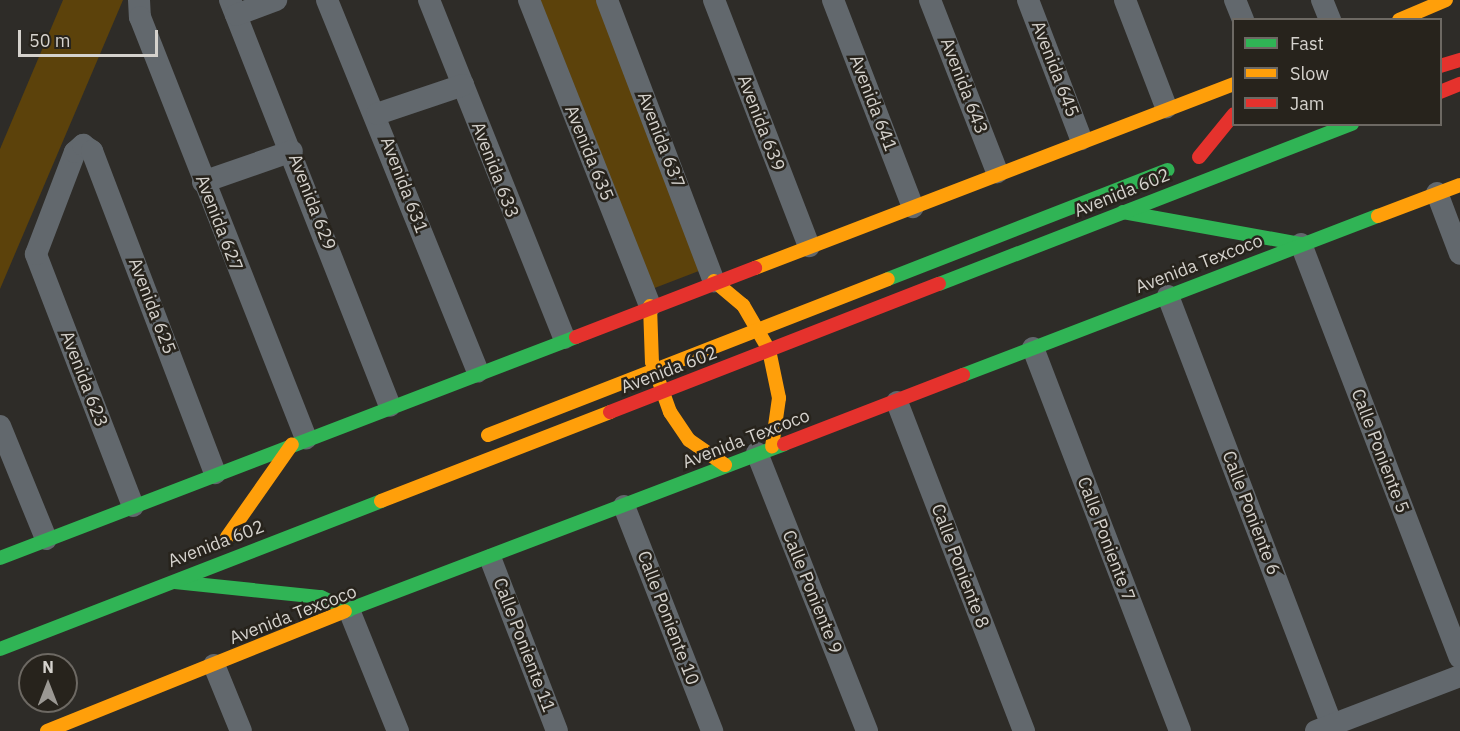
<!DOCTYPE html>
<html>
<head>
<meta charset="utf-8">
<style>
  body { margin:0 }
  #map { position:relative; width:1460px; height:731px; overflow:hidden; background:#2e2c28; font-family:"IBM Plex Sans",sans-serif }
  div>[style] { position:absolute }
  .green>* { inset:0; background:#5c420b }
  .street>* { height:22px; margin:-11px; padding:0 11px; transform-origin:11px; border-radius:11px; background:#62686d }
  .fast>* { height:14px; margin:-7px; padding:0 7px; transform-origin:7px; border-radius:7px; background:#30b455 }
  .slow>* { height:14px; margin:-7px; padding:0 7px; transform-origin:7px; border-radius:7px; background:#ff9f0a }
  .jam>* { height:14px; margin:-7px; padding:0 7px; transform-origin:7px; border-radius:7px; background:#e5322d }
  span { translate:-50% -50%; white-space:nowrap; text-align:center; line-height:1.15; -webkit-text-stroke:5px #27231c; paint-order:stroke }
  .street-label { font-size:18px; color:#d5d2cd }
  .legend { position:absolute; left:1232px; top:18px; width:210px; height:108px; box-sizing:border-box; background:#27231c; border:2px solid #6d6963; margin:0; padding:8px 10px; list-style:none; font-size:18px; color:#d5d2cd }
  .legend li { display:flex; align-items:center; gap:12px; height:30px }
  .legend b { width:30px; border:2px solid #6d6963 }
  .north { position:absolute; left:18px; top:653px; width:60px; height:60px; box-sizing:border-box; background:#27231c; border:2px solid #6d6963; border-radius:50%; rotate:0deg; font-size:16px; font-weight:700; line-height:24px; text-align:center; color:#d5d2cd }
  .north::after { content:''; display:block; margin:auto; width:21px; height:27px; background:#9b9893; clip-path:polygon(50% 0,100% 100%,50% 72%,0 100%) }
  .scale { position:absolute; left:18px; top:30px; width:140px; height:27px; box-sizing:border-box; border:3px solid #d5d2cd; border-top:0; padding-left:8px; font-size:18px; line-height:21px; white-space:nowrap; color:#d5d2cd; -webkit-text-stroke:4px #27231c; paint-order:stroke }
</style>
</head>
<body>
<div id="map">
  <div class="green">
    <div style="clip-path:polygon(63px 0,123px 0,0 289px,0 149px)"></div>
    <div style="clip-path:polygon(539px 0,599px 0,704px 269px,652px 289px)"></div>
  </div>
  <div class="street">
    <div style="left:139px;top:0;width:17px;rotate:87deg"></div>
    <div style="left:140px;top:17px;width:453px;rotate:68.5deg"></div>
    <div style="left:230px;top:0;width:436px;rotate:68.5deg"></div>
    <div style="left:327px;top:0;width:401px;rotate:67.9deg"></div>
    <div style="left:429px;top:0;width:364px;rotate:68.2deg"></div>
    <div style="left:529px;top:0;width:329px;rotate:68.4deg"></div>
    <div style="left:607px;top:0;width:301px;rotate:69.2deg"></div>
    <div style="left:714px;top:0;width:264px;rotate:68.9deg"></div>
    <div style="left:833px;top:0;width:222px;rotate:68.9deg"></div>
    <div style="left:930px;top:0;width:185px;rotate:68.7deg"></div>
    <div style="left:1028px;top:0;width:149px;rotate:69.1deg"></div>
    <div style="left:1125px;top:0;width:115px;rotate:69deg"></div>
    <div style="left:1235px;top:0;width:22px;rotate:68deg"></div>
    <div style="left:1322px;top:0;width:22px;rotate:68deg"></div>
    <div style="left:236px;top:15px;width:43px;rotate:-20.6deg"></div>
    <div style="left:377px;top:114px;width:91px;rotate:-18.6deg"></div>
    <div style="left:203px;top:182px;width:94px;rotate:-19.2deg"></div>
    <div style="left:1437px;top:193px;width:65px;rotate:69.3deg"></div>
    <div style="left:1301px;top:244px;width:443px;rotate:69deg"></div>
    <div style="left:1168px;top:296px;width:466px;rotate:69.1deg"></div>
    <div style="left:1033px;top:348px;width:410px;rotate:69deg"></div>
    <div style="left:897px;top:402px;width:353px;rotate:68.9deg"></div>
    <div style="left:0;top:426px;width:122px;rotate:67.8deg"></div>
    <div style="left:757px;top:453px;width:299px;rotate:68.4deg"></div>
    <div style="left:133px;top:506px;width:270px;rotate:-111.1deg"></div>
    <div style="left:36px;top:254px;width:109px;rotate:-69.1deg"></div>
    <div style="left:75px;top:152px;width:11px;rotate:-41deg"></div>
    <div style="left:83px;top:145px;width:11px;rotate:34deg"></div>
    <div style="left:92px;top:151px;width:345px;rotate:69.1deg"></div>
    <div style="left:624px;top:506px;width:242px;rotate:68.6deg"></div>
    <div style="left:491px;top:560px;width:183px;rotate:68.9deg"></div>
    <div style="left:349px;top:610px;width:131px;rotate:68deg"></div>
    <div style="left:214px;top:665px;width:71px;rotate:67.8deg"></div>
    <div style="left:1316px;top:731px;width:154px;rotate:-20.9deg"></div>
  </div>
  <div class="fast">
    <div style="left:1123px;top:212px;width:181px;rotate:10.2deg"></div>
    <div style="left:888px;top:279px;width:300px;rotate:-21.3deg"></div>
    <div style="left:939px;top:284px;width:443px;rotate:-21.2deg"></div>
    <div style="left:963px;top:375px;width:444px;rotate:-21deg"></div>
    <div style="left:0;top:558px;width:617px;rotate:-20.99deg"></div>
    <div style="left:175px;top:582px;width:147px;rotate:5.9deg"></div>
    <div style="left:321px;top:597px;width:31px;rotate:25deg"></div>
    <div style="left:345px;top:611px;width:470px;rotate:-20.8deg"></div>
    <div style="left:0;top:649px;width:409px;rotate:-21.2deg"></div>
  </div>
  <div class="slow">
    <div style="left:1399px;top:20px;width:51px;rotate:-23.1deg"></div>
    <div style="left:1378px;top:216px;width:88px;rotate:-20.7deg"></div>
    <div style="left:755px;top:268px;width:513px;rotate:-21.01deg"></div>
    <div style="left:714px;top:281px;width:38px;rotate:40deg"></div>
    <div style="left:743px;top:305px;width:52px;rotate:60deg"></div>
    <div style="left:769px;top:350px;width:49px;rotate:78.2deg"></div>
    <div style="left:779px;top:398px;width:49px;rotate:98.1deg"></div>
    <div style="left:650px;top:306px;width:56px;rotate:88deg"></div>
    <div style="left:652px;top:362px;width:53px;rotate:70.2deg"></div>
    <div style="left:670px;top:412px;width:34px;rotate:56deg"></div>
    <div style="left:689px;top:440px;width:44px;rotate:34.8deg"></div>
    <div style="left:488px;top:435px;width:429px;rotate:-21.3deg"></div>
    <div style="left:381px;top:501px;width:246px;rotate:-21.2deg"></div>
    <div style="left:227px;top:537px;width:113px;rotate:-55deg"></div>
    <div style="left:47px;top:731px;width:321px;rotate:-21.9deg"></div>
  </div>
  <div class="jam">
    <div style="left:1440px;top:66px;width:21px;rotate:-17deg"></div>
    <div style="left:1440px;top:92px;width:22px;rotate:-22deg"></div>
    <div style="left:1199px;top:157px;width:55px;rotate:-50.9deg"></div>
    <div style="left:576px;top:337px;width:192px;rotate:-21.1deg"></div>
    <div style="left:610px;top:412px;width:353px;rotate:-21.3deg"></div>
    <div style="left:784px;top:444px;width:192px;rotate:-21.1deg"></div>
  </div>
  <div class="street-label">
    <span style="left:1055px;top:69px;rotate:69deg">Avenida 645</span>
    <span style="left:964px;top:86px;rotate:69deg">Avenida 643</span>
    <span style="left:873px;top:103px;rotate:69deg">Avenida 641</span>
    <span style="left:761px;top:123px;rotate:69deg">Avenida 639</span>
    <span style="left:661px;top:140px;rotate:69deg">Avenida 637</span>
    <span style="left:589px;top:153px;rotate:68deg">Avenida 635</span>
    <span style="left:495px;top:170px;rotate:69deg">Avenida 633</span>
    <span style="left:404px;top:185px;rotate:69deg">Avenida 631</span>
    <span style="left:1122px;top:193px;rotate:-22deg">Avenida 602</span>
    <span style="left:312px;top:202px;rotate:69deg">Avenida 629</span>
    <span style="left:219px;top:223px;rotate:69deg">Avenida 627</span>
    <span style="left:1199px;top:264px;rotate:-21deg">Avenida Texcoco</span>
    <span style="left:152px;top:306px;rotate:69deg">Avenida 625</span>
    <span style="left:669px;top:370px;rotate:-21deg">Avenida 602</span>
    <span style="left:84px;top:379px;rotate:69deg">Avenida 623</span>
    <span style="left:746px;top:439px;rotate:-21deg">Avenida Texcoco</span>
    <span style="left:1380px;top:451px;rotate:69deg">Calle Poniente 5</span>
    <span style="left:1251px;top:513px;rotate:69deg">Calle Poniente 6</span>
    <span style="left:1106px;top:539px;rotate:69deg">Calle Poniente 7</span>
    <span style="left:216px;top:544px;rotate:-21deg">Avenida 602</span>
    <span style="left:960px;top:566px;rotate:69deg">Calle Poniente 8</span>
    <span style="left:812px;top:592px;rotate:68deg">Calle Poniente 9</span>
    <span style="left:293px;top:615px;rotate:-21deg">Avenida Texcoco</span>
    <span style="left:668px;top:618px;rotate:69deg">Calle Poniente 10</span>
    <span style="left:524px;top:645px;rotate:69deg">Calle Poniente 11</span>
  </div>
  <ul class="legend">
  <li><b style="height:8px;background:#30b455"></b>Fast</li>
  <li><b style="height:8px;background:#ff9f0a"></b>Slow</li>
  <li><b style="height:8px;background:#e5322d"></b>Jam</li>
  </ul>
  <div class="north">N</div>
  <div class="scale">50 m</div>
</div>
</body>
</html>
